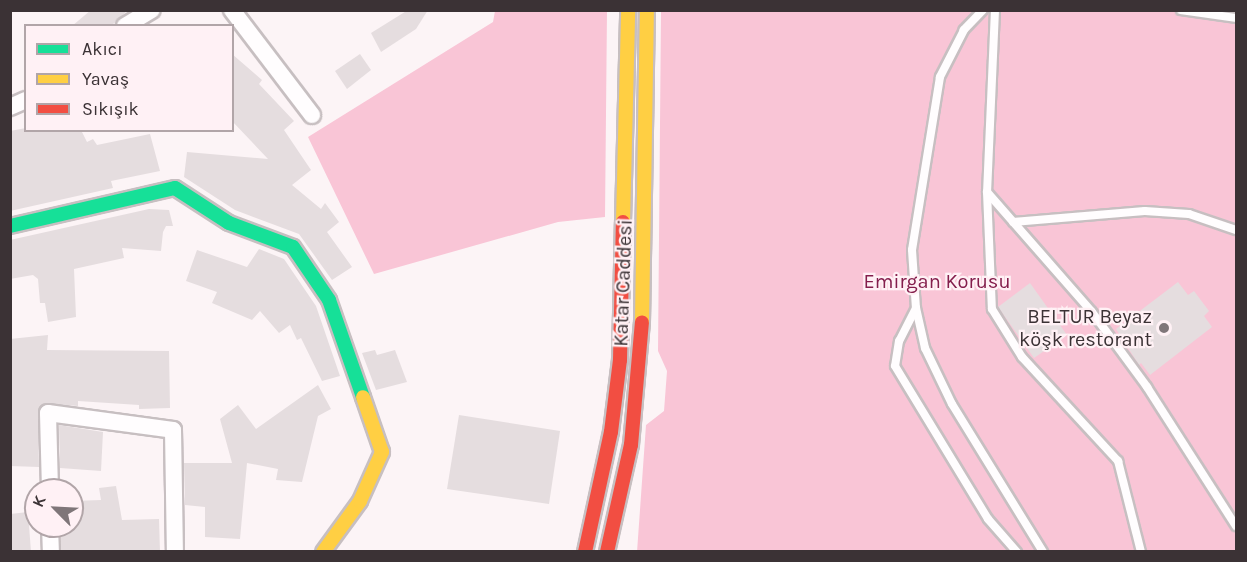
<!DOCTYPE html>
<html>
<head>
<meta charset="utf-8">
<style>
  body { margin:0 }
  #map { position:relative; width:1247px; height:562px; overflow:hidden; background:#fcf4f6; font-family:Karla,sans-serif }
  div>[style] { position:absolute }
  .forest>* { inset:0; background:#f9c5d6 }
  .building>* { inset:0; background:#e5dddf }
  .roads { filter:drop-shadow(2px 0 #c7bfc1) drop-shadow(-2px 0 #c7bfc1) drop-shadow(0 2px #c7bfc1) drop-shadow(0 -2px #c7bfc1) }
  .lane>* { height:8px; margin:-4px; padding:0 4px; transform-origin:4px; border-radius:4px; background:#fffdfe }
  .street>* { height:16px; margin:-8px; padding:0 8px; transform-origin:8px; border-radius:8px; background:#fffdfe }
  .fast>* { height:14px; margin:-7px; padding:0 7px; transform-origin:7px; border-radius:7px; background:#16e098 }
  .slow>* { height:14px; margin:-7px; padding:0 7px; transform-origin:7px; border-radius:7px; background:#ffcf43 }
  .jam>* { height:14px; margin:-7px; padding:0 7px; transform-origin:7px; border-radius:7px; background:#f24e42 }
  .dots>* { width:16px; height:16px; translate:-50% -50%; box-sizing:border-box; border:3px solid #fff1f5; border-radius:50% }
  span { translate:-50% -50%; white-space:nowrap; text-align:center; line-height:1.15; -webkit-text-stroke:4.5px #fff1f5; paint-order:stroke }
  .park-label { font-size:20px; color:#841e4c }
  .street-label { font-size:20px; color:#3b3235 }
  .poi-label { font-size:20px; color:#3b3235 }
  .right { translate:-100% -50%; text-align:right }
  .frame { position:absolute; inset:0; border:12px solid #3b3235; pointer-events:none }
  .legend { position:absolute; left:24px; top:24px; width:210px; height:108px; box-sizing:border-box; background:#fff1f5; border:2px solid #b1a5a8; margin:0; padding:8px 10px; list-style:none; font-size:18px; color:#3b3235 }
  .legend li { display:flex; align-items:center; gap:12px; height:30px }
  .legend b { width:30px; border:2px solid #b1a5a8 }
  .north { position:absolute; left:24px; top:478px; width:60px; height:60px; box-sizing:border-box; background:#fff1f5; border:2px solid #b1a5a8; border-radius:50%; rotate:294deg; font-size:16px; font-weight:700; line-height:24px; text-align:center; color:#3b3235 }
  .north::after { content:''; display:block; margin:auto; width:21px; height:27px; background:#7f7679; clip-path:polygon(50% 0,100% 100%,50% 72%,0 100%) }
</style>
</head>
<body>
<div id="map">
  <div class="forest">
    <div style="clip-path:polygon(495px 11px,607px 11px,605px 217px,558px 222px,374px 274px,308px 137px,493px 22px)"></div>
    <div style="clip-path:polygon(661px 11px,1236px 11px,1236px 551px,637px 552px,646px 425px,664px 411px,667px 371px,658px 351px)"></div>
  </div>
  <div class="building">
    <div style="clip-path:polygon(91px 10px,128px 10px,111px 26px,72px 26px)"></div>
    <div style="clip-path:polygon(408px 10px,428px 10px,416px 29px,381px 52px,371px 33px)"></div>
    <div style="clip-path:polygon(232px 54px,262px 80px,259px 84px,294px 121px,284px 130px,311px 170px,292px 185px,321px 209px,325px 203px,339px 222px,327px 232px,352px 267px,332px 280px,299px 234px,235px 210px,184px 177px,187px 152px,268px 159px,232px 121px)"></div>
    <div style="clip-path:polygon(360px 54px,371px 70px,347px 89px,335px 71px)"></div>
    <div style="clip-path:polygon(26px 128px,81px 130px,87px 142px,93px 139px,97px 145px,150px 134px,160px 171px,111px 181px,113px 188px,10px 211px,10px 131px)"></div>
    <div style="clip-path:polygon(149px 209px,169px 210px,173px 226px,166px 226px,163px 232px,161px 251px,122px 248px,124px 258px,74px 269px,76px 317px,48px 322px,45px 303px,40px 303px,38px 279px,33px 275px,10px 279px,10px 240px)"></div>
    <div style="clip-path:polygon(259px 249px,284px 259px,316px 306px,340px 376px,322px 381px,301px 338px,297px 340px,290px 325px,279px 333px,260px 311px,252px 320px,212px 303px,217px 292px,186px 281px,197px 250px,247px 267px)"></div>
    <div style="clip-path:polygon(1178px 282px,1188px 295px,1194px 291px,1209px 311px,1204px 316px,1212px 327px,1150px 375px,1141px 363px,1139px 365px,1116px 329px)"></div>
    <div style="clip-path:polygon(1030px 283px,1067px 335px,1034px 358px,998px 307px)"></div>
    <div style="clip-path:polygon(48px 335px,47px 350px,169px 351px,170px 408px,139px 409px,139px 405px,78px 401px,78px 406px,44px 403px,38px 413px,39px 467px,10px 466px,10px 339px)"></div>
    <div style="clip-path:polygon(375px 350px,377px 355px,395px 350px,407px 382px,376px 390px,362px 353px)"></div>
    <div style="clip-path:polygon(318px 385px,331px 409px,318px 416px,302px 482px,276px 480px,278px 469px,247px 463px,240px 539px,205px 537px,205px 507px,185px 505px,184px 463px,232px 463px,220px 419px,238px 405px,256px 429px)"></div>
    <div style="clip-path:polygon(459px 415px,560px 431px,549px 504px,447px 489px)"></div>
    <div style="clip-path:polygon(59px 425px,103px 432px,101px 471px,60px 468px)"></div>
    <div style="clip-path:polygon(116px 486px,122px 520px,159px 519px,160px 552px,61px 552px,61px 526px,72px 526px,72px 501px,101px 500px,99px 488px)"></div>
    <div style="clip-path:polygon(28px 512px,31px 552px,10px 552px,10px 514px)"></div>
  </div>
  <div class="roads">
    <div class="lane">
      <div style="left:983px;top:10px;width:28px;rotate:134deg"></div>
      <div style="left:964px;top:30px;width:53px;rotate:117.1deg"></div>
      <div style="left:940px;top:77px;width:175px;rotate:99.2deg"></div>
      <div style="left:912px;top:250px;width:58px;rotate:86.1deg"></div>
      <div style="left:916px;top:308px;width:37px;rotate:117deg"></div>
      <div style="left:899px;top:341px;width:25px;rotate:99deg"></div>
      <div style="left:895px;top:366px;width:179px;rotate:58.7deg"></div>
      <div style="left:988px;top:519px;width:44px;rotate:48.7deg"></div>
      <div style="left:995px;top:10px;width:182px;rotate:92.5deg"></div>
      <div style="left:987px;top:192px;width:117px;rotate:87.6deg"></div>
      <div style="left:992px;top:309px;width:57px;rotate:58deg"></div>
      <div style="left:1022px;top:357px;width:142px;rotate:47.3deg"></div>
      <div style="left:1118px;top:461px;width:94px;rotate:75.8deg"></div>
      <div style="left:1181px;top:10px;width:56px;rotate:8.3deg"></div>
      <div style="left:987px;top:192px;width:159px;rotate:48.8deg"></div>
      <div style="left:1092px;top:312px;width:93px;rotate:53.7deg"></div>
      <div style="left:1147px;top:387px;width:165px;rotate:57.4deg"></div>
      <div style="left:1013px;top:222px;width:132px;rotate:-4.8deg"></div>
      <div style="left:1145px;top:211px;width:44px;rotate:3.9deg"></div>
      <div style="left:1189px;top:214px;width:50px;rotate:18.8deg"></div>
      <div style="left:916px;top:308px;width:41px;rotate:77.3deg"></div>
      <div style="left:925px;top:348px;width:62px;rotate:64.3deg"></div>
      <div style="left:952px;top:404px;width:174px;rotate:58.4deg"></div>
    </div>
    <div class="street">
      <div style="left:232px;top:10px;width:132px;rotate:52.7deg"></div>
      <div style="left:125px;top:26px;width:31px;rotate:-31deg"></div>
      <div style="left:10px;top:107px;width:17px;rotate:-24deg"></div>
      <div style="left:50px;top:490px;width:77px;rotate:-91.5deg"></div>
      <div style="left:48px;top:413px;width:126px;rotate:7.7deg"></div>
      <div style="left:173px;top:430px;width:122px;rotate:89.1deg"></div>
      <div style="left:50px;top:526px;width:26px;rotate:88deg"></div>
    </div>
    <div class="fast">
      <div style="left:10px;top:226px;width:169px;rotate:-13deg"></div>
      <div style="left:175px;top:188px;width:64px;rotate:32.9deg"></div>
      <div style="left:229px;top:223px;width:68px;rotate:20.6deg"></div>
      <div style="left:293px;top:247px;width:64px;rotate:55.8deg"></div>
      <div style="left:329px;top:300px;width:103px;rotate:70.7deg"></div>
    </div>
    <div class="slow">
      <div style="left:623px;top:222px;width:212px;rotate:-88.6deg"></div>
      <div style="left:642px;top:322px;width:312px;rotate:-89.1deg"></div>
      <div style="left:323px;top:552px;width:63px;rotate:-54deg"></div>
      <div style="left:360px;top:501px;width:54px;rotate:-65.8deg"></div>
      <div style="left:382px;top:452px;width:58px;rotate:-109.1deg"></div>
    </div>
    <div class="jam">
      <div style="left:585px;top:552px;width:123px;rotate:-77.8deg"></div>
      <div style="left:611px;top:432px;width:73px;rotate:-82.9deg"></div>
      <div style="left:620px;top:360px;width:138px;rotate:-88.8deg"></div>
      <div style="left:607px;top:552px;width:110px;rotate:-77.4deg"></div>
      <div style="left:631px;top:445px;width:123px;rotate:-84.9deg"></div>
    </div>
  </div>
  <div class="dots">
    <div style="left:1164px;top:328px;background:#7f7679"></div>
  </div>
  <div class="park-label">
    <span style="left:937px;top:281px">Emirgan Korusu</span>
  </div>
  <div class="street-label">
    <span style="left:623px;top:283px;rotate:-88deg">Katar Caddesi</span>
  </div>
  <div class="poi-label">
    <span class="right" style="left:1152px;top:328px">BELTUR Beyaz<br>köşk restorant</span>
  </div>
  <div class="frame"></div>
  <ul class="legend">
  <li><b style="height:8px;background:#16e098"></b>Akıcı</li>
  <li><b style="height:8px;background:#ffcf43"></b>Yavaş</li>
  <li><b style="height:8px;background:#f24e42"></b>Sıkışık</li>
  </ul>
  <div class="north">K</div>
</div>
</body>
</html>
